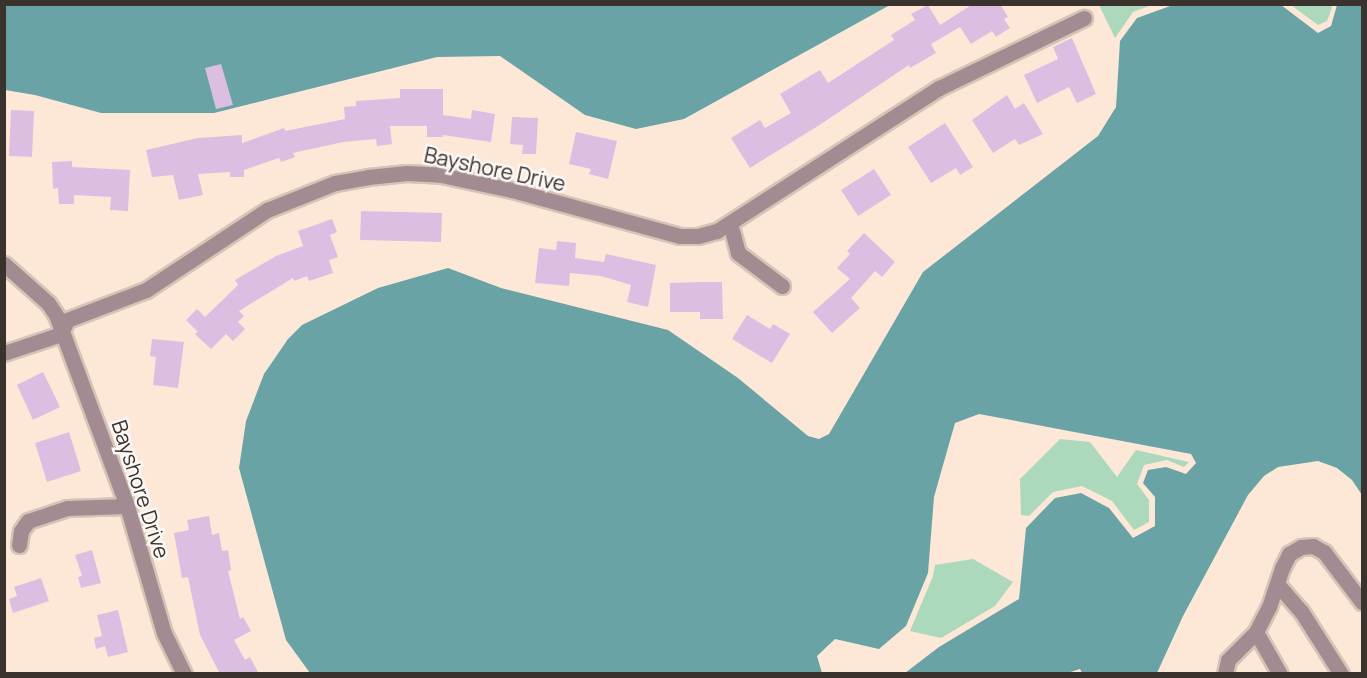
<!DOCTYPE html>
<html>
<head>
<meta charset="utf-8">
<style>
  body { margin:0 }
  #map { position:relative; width:1367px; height:678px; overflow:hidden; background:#fde8d8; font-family:Manrope,sans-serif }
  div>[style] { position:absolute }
  .green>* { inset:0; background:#acd8bc }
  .water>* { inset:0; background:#6aa3a5 }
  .building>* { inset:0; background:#dcbee3 }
  .roads { filter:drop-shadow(2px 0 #d6c4b6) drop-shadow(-2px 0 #d6c4b6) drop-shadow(0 2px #d6c4b6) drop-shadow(0 -2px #d6c4b6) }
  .minor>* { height:15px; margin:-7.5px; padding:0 7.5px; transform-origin:7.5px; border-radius:7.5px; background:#a28c91 }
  span { translate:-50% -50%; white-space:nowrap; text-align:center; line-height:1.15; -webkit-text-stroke:5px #fdf8f5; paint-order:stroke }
  .street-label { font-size:21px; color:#3a322c }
  .frame { position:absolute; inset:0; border:6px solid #3a322c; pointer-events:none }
</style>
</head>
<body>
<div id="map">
  <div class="green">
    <div style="clip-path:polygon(1099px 5px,1152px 5px,1133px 12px,1115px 38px)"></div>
    <div style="clip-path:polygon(1291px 5px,1331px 5px,1332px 8px,1327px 21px,1318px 25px)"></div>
    <div style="clip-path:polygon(1060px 439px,1090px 442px,1117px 477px,1136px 450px,1189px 462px,1184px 467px,1167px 460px,1144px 465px,1137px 484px,1149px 500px,1149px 522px,1134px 530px,1112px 501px,1082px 486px,1053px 492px,1029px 516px,1021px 515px,1020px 479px)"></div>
    <div style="clip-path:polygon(973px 559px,1013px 582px,995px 606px,941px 638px,910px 631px,933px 576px,935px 565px)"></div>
  </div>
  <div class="water">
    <div style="clip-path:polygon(4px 5px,890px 5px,684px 119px,636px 129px,585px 115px,500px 56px,437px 57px,214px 113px,101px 113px,35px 95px,5px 90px)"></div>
    <div style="clip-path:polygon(1173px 5px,1281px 5px,1318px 33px,1331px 26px,1337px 5px,1362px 5px,1362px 495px,1352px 480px,1337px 468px,1318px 461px,1278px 467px,1264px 476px,1248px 495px,1183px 616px,1157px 673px,1082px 673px,1080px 669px,1064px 674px,905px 673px,939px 647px,1019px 599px,1026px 528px,1055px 498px,1081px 493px,1109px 508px,1133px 538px,1155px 526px,1155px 497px,1143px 483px,1148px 470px,1166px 467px,1186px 474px,1196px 463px,1191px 454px,979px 414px,955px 423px,934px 497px,928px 573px,906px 626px,879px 649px,835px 639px,817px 656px,822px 673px,310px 673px,286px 640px,239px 468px,246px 421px,264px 374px,288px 339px,302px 325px,378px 288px,448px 268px,501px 288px,668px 330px,738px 378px,808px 436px,819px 439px,829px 434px,923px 272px,1098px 136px,1116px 107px,1120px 41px,1137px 18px)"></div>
  </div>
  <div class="building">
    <div style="clip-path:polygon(973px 4px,1000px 4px,1008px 17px,1004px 19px,1010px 28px,996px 37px,992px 31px,971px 44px,960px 27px,931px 44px,936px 53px,910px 68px,909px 65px,818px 126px,750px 168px,731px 138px,760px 120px,765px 128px,791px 113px,780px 94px,820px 70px,828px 83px,894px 40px,891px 35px,915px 20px,911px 14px,928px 5px,940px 25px)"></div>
    <div style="clip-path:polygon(1072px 38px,1096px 94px,1077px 103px,1069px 87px,1037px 103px,1024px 75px,1058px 59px,1053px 47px)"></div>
    <div style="clip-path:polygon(221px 64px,233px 105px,216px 109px,205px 68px)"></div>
    <div style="clip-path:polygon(400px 89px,443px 89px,443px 115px,471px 119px,472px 110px,495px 114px,491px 142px,443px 135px,443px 137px,427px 137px,427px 126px,390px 126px,392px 144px,377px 146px,376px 139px,343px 142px,293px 153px,295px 157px,281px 162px,279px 158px,244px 170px,244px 177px,230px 177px,230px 172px,198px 174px,203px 195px,179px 200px,173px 175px,152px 177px,146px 150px,198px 138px,242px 135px,242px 143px,284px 128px,285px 131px,345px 119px,344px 107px,356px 106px,356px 101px,400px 98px)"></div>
    <div style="clip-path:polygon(1007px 95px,1015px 109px,1024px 103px,1043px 134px,1019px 145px,1015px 139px,993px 153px,972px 120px)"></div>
    <div style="clip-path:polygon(11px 110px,34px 111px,32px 157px,9px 156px)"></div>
    <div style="clip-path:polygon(512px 117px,538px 118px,536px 154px,522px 154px,523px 145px,510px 144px)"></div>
    <div style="clip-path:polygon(945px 123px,973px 167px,960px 175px,956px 168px,931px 183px,908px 147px)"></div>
    <div style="clip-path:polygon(576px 132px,617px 141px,608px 179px,589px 174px,591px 169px,569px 164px)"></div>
    <div style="clip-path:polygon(72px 161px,72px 167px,130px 170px,128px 211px,110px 210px,111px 197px,74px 195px,74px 204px,59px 204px,58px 188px,53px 189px,52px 162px)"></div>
    <div style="clip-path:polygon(874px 169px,891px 195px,858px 216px,841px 190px)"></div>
    <div style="clip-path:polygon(361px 211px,442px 213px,441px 242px,360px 240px)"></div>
    <div style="clip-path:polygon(332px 219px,337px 232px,330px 235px,338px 257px,329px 260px,333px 273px,309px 281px,307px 276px,294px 281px,293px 278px,239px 311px,244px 316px,238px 322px,245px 329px,233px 341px,226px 334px,211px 349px,195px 334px,198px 332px,186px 320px,197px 309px,205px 317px,238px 285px,235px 280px,276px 256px,303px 246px,298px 231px)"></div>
    <div style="clip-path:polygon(864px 233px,895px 262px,882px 277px,875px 271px,851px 298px,860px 308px,832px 333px,813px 312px,850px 279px,837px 268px,850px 254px,847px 251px)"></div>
    <div style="clip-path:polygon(557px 241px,576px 243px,575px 258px,604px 262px,606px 254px,656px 265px,648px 307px,627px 302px,631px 285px,601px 276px,570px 273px,569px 286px,535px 283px,539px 248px,556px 250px)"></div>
    <div style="clip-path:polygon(702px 282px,722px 282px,723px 319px,700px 319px,700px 312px,670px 312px,670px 283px)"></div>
    <div style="clip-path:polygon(747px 315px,770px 329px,773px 324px,790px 334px,772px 363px,732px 339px)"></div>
    <div style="clip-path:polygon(152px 339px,184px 342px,178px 388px,153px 385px,156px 357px,150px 356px)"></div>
    <div style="clip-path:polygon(43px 372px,60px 407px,33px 420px,17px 385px)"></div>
    <div style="clip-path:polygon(69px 432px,81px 471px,47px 482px,35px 443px)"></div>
    <div style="clip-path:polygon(209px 516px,212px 535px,219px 533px,222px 551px,228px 550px,231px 570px,228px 571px,240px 619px,243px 617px,251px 631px,234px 640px,245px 660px,250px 657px,259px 674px,220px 674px,200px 635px,188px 577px,182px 578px,174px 533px,189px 530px,187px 520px)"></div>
    <div style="clip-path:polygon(92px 550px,101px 583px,81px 588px,78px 577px,82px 576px,75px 555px)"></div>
    <div style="clip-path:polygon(41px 578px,49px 601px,13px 613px,9px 599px,17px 596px,14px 587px)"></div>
    <div style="clip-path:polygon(118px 610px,128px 652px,108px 657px,105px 646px,96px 649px,94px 638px,102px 636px,97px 615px)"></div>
  </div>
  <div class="roads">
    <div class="minor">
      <div style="left:730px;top:223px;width:31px;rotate:75deg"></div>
      <div style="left:738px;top:253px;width:55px;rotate:36.9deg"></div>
      <div style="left:4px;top:264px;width:59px;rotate:41.6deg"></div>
      <div style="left:48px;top:303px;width:14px;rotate:56deg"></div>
      <div style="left:56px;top:315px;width:204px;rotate:69.6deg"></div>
      <div style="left:127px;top:506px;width:132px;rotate:73.8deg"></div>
      <div style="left:164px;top:633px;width:46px;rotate:64deg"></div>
      <div style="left:61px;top:334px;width:15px;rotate:-67deg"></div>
      <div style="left:67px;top:320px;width:85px;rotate:-20.8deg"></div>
      <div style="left:146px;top:290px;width:145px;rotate:-33.5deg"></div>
      <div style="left:267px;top:210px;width:73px;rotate:-21.7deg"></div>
      <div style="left:335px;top:183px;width:34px;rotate:-10deg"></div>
      <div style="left:368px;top:177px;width:39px;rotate:-6deg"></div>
      <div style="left:407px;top:173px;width:34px;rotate:3deg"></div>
      <div style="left:441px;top:175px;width:73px;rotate:11.9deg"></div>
      <div style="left:512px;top:190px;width:174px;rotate:15.3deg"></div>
      <div style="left:680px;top:236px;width:18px"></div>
      <div style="left:698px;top:236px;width:20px;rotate:-15deg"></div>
      <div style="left:717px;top:231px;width:264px;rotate:-32.8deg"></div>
      <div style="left:939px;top:88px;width:161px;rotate:-25.8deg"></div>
      <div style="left:4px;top:353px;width:60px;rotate:-18.4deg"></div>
      <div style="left:19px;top:545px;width:14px;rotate:-82deg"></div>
      <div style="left:21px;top:531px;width:12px;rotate:-55deg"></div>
      <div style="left:28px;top:521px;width:41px;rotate:-18.4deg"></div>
      <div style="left:67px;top:508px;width:60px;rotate:-1.9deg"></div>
      <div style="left:1278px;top:585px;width:35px;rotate:49deg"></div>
      <div style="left:1301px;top:611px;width:75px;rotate:57.6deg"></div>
      <div style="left:1256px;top:632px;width:48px;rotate:60.3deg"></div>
      <div style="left:1225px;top:674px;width:14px;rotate:-78deg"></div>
      <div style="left:1228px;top:660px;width:40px;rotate:-45deg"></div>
      <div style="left:1256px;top:632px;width:28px;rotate:-63deg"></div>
      <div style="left:1269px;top:607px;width:41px;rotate:-71.6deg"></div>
      <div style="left:1282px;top:568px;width:16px;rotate:-63deg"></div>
      <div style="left:1289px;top:554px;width:14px;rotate:-30deg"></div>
      <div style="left:1301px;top:547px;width:12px;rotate:-5deg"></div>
      <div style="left:1313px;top:546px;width:13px;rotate:29deg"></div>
      <div style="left:1324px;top:552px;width:63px;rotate:52.8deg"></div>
    </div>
  </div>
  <div class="street-label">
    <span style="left:495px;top:169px;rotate:12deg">Bayshore Drive</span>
    <span style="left:141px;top:489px;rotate:72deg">Bayshore Drive</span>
  </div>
  <div class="frame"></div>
</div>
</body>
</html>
